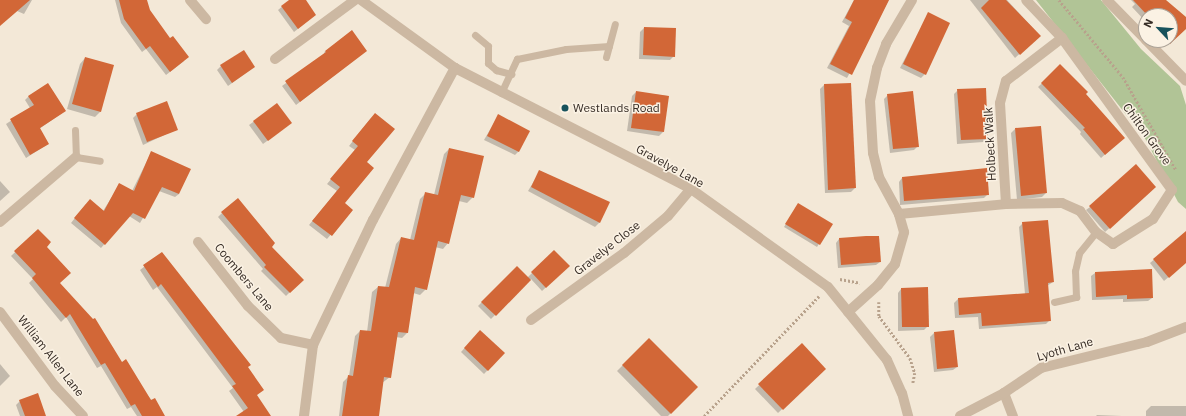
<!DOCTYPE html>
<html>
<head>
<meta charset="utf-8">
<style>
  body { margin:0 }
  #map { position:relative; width:1186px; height:416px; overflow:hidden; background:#f3e8d7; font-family:"IBM Plex Sans",sans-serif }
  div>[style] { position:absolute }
  .green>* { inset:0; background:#b1c496 }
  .shadow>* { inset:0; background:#0003 }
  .building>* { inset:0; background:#d26737 }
  .path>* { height:2.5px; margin-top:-1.25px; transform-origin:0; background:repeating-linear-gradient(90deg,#b8a28c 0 2px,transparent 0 4px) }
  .service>* { height:7px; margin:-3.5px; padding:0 3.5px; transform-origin:3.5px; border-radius:3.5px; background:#ccb8a2 }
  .minor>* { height:10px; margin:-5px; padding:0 5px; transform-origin:5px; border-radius:5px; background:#ccb8a2 }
  .tertiary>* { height:10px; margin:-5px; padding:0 5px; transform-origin:5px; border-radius:5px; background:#ccb8a2 }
  .dots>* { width:11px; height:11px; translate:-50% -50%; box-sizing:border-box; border:2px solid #fbf2e4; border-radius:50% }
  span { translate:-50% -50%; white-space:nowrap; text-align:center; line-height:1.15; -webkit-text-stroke:3px #fbf2e4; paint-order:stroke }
  .poi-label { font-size:12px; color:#362c25 }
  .left { translate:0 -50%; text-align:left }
  .street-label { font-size:12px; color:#362c25 }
  .north { position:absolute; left:1138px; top:8px; width:40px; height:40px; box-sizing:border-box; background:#fbf2e4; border:1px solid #aca398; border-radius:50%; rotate:296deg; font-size:11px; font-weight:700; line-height:16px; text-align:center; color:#362c25 }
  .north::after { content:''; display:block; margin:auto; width:14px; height:18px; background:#17525c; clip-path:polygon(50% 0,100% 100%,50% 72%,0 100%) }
</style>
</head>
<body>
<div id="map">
  <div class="green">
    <div style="clip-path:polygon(1036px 0,1101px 0,1141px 49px,1180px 86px,1186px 105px,1186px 209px,1178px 202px,1146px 140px)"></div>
  </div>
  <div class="shadow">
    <div style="clip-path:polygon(0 0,32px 0,24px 14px,17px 11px,0 25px)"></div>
    <div style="clip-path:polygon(115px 0,146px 0,149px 10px,184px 61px,166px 75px,146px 49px,142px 52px,121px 23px)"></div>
    <div style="clip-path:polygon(290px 0,304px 0,315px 15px,294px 32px,278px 10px)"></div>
    <div style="clip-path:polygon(854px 0,889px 0,847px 78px,827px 68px,849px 26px,842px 22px)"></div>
    <div style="clip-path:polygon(970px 0,1007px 0,1040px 36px,1015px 58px)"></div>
    <div style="clip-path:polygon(1131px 0,1165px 0,1177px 14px,1179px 11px,1186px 19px,1186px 28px,1170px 43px,1168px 40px,1170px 40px,1170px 16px,1146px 16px,1146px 22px,1132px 7px,1135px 4px)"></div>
    <div style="clip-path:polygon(928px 14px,925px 74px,921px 78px,900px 68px)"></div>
    <div style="clip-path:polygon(644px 28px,674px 56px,670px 60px,639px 59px,640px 32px)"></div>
    <div style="clip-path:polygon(325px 51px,362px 54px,296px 105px,282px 86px,323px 56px)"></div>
    <div style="clip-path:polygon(85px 58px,101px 111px,95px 117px,67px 109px,80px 64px)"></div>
    <div style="clip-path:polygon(221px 66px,254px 67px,228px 86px,217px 70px)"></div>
    <div style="clip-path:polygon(1060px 66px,1120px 141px,1101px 158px,1080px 134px,1081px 132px,1038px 87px)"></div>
    <div style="clip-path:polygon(850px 84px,855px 188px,851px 192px,825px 193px,820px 89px,824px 85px)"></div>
    <div style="clip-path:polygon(958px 90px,987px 138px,983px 142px,957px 144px,954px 94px)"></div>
    <div style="clip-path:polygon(636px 92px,668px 96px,663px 132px,659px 136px,627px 131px,632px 96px)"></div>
    <div style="clip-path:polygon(888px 95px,918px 146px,914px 150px,890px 153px,884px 99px)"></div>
    <div style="clip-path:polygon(29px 96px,65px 111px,39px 129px,48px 144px,26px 158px,6px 124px,30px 108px,25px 100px)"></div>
    <div style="clip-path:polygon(277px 105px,291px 123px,263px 144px,249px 125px)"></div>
    <div style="clip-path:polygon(137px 114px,177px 129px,143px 145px,133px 118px)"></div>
    <div style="clip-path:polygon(498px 116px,519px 151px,515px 155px,484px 140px)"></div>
    <div style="clip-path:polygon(371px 118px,366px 162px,344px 203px,352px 210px,327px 239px,309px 225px,337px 191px,327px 184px,355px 150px,349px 146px)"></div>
    <div style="clip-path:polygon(1015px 129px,1046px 193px,1042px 197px,1017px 200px,1011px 133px)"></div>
    <div style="clip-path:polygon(449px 149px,473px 197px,467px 203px,459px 201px,448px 243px,443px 249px,435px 247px,426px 289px,420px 295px,413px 293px,407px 333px,402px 338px,396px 337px,390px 377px,382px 383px,377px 416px,339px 416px,343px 382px,349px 376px,355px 336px,360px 331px,367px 332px,372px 292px,378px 287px,385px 288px,396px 244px,401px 238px,410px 240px,420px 199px,426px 193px,434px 195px,444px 154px)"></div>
    <div style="clip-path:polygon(151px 153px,179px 194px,175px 197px,159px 191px,140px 223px,129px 216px,101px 248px,71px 223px,86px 204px,103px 211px,120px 184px,132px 191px)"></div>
    <div style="clip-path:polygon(540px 171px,608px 203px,599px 223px,595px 227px,528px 191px)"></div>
    <div style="clip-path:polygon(902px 178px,988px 194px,984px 198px,900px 205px,899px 182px)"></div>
    <div style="clip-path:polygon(0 181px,10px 192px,0 201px)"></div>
    <div style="clip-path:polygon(1151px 191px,1105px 232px,1086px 210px,1090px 207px)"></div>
    <div style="clip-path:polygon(796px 207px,831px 225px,817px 247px,784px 227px)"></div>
    <div style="clip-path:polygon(222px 213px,271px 247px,302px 280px,286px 296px,261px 271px,263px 269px,218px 217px)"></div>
    <div style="clip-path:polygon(1023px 223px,1053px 282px,1047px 286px,1050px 320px,1046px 324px,979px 329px,978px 317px,955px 318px,954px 303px,958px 299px,1025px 294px,1019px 227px)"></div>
    <div style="clip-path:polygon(38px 230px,59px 283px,164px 416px,137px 416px,131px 407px,127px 409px,101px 366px,97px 368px,66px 317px,61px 322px,29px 283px,33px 279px,11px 256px)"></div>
    <div style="clip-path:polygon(1186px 232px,1186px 262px,1164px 281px,1150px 263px)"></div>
    <div style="clip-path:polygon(839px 239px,880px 262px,876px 265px,838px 268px,836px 243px)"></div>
    <div style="clip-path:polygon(554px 251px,568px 266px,542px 291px,531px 279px,491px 319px,478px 306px,517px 267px,527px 278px)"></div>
    <div style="clip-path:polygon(162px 253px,247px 368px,256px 396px,270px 416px,239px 416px,244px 412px,229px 391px,233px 388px,157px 287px,153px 290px,140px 270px)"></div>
    <div style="clip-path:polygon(1095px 273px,1152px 298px,1148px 301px,1123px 302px,1123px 299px,1092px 300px,1091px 276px)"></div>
    <div style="clip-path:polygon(901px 289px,928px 326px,924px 330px,898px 331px,898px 293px)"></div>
    <div style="clip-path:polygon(480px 331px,504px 353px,484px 374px,461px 352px)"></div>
    <div style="clip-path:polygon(934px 333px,957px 367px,953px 370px,934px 372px,930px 337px)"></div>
    <div style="clip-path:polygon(649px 339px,696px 387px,668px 416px,661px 416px,617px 371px)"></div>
    <div style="clip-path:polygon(802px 344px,825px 369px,778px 413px,755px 389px)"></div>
    <div style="clip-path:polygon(0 364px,10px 376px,0 386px)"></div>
    <div style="clip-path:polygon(20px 401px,45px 416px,20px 416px,16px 405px)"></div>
    <div style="clip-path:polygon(1151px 406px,1186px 406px,1186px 416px,1146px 416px,1146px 411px)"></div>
    <div style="clip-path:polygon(1097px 415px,1122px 416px,1096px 416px)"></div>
  </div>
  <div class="building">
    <div style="clip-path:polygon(0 0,30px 0,0 26px)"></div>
    <div style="clip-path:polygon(119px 0,147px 0,150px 10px,170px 38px,173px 36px,189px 57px,170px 72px,150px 46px,146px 49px,124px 19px)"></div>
    <div style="clip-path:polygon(289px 0,306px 0,316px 15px,298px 29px,281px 6px)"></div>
    <div style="clip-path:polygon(854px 0,889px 0,852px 75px,830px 64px,852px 22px,845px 18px)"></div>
    <div style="clip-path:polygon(989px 0,1006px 0,1041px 36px,1020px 55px,981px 8px)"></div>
    <div style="clip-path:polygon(1133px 0,1166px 0,1186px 17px,1186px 29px,1170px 44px,1170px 16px,1148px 16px)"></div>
    <div style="clip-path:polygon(928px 12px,950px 23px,926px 75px,903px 64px)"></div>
    <div style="clip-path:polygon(644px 27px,676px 28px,675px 57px,643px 55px)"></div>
    <div style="clip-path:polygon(352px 30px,367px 51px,300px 102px,285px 81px,326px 52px,325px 51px)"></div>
    <div style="clip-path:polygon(244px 50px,255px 67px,232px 83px,220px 65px)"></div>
    <div style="clip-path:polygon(85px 57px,114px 65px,101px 112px,72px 104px)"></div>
    <div style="clip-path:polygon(1060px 64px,1088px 92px,1086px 94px,1125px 138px,1105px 155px,1083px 129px,1085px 128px,1041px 83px)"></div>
    <div style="clip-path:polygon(48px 83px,66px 111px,40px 128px,49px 144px,30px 155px,10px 119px,34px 105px,28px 96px)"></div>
    <div style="clip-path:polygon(851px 83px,856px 188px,828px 190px,824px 84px)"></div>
    <div style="clip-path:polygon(986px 88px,988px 139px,961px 140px,957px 89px)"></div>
    <div style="clip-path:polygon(636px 91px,669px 96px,664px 132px,631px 128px)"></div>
    <div style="clip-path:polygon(913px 91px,919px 147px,893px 149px,887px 94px)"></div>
    <div style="clip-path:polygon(167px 101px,178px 130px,147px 142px,136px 113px)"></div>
    <div style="clip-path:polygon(277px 103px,292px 123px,268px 141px,253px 121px)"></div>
    <div style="clip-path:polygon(375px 113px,395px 129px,367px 162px,374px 168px,345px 203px,353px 210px,332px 236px,312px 221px,340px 187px,330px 179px,358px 146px,352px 141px)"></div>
    <div style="clip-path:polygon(498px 114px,530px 131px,519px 152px,487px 136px)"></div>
    <div style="clip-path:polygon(1041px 126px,1047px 193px,1021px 196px,1015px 128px)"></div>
    <div style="clip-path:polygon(449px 148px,484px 156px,474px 198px,461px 195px,449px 244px,438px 241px,427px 290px,415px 287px,408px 333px,398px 332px,391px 378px,384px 377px,379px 416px,342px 416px,348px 375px,353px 376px,360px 330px,371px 331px,378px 286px,389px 287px,401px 237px,414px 240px,425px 192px,438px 195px)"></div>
    <div style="clip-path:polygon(151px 151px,191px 169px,179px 194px,162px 187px,145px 219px,133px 213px,105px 245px,74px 218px,90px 199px,104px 211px,119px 183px,134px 191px)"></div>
    <div style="clip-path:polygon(1136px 164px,1156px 187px,1110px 229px,1089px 206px)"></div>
    <div style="clip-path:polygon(987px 168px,989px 195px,904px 201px,902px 177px)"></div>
    <div style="clip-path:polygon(539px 170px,610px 202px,600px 223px,531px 187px)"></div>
    <div style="clip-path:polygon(238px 198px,275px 243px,272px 247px,304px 280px,290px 293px,264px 267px,266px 265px,221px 212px)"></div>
    <div style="clip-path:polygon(798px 203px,833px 224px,820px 245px,785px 224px)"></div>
    <div style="clip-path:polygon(1048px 220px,1054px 282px,1048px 283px,1051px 321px,982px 326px,981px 313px,959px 315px,958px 298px,1029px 293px,1022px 222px)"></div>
    <div style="clip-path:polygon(38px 229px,51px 242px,47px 247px,71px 273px,60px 283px,93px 319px,95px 318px,122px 362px,126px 359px,151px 400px,155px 398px,165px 416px,142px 416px,135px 404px,131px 406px,105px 363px,101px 365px,70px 314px,66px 318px,32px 278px,36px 274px,14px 251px)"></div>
    <div style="clip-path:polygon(1186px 231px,1186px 263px,1169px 278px,1153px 259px)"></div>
    <div style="clip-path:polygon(866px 236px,879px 236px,881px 262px,841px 265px,839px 238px)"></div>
    <div style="clip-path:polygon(554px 250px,570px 266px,546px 288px,531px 272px)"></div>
    <div style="clip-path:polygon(162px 252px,251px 365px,248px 367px,264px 390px,257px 395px,271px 416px,236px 416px,248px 408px,232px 386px,236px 384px,161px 284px,158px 287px,143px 265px)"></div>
    <div style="clip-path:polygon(517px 266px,531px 280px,496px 316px,481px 302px)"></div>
    <div style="clip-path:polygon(1152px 269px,1153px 298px,1127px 299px,1127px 295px,1096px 297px,1095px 272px)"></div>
    <div style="clip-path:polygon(928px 287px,929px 327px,902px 327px,901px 288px)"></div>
    <div style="clip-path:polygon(480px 330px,505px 353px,488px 371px,464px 348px)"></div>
    <div style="clip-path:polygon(954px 330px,958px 367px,937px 369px,934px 332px)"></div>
    <div style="clip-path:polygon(649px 338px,698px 387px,671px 414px,622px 365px)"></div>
    <div style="clip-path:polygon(802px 343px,826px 369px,783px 410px,758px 384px)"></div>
    <div style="clip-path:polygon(38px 393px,46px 416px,25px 416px,19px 400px)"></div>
  </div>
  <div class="path">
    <div style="left:1059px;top:0;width:100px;rotate:50.3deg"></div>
    <div style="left:1123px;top:77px;width:107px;rotate:60.3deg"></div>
    <div style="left:840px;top:279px;width:20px;rotate:11deg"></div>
    <div style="left:879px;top:302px;width:14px;rotate:90deg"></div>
    <div style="left:879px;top:316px;width:52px;rotate:53.6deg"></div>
    <div style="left:910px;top:358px;width:16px;rotate:72deg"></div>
    <div style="left:915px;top:373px;width:10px;rotate:101deg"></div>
    <div style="left:704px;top:416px;width:166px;rotate:-46.2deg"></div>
  </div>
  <div class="service">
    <div style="left:475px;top:35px;width:17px;rotate:40deg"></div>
    <div style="left:488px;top:46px;width:17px;rotate:90deg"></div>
    <div style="left:488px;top:63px;width:11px;rotate:41deg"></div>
    <div style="left:496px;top:70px;width:16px;rotate:15deg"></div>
    <div style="left:606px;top:57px;width:34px;rotate:-75deg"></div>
    <div style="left:501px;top:93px;width:38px;rotate:-65deg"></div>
    <div style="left:517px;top:59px;width:50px;rotate:-11.5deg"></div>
    <div style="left:566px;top:49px;width:43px;rotate:-4deg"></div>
    <div style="left:75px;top:130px;width:27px;rotate:88deg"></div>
    <div style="left:76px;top:157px;width:24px;rotate:9deg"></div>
    <div style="left:1054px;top:302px;width:23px;rotate:-13deg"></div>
    <div style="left:1076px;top:297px;width:26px;rotate:-92deg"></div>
    <div style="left:1075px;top:271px;width:18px;rotate:-77deg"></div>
    <div style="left:1079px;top:253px;width:27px;rotate:-51deg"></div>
  </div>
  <div class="minor">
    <div style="left:190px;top:0;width:25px;rotate:50deg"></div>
    <div style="left:1107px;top:0;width:56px;rotate:45.7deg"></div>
    <div style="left:1146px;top:40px;width:57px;rotate:45.7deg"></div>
    <div style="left:275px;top:59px;width:99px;rotate:-36.4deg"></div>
    <div style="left:1006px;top:204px;width:101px;rotate:-93.4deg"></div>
    <div style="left:1000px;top:103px;width:23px;rotate:-75deg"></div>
    <div style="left:1006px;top:81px;width:71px;rotate:-37.5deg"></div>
    <div style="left:899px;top:214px;width:107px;rotate:-5.3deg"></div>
    <div style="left:1006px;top:204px;width:56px;rotate:-1deg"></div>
    <div style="left:1062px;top:203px;width:20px;rotate:24deg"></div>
    <div style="left:1080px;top:211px;width:26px;rotate:53deg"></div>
    <div style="left:1096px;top:232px;width:21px;rotate:35deg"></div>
    <div style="left:1113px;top:244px;width:47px;rotate:-32deg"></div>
    <div style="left:1153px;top:219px;width:35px;rotate:-57deg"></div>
    <div style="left:1172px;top:190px;width:188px;rotate:-125.9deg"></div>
    <div style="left:1062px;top:38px;width:52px;rotate:-133.5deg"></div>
    <div style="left:0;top:222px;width:100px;rotate:-40.5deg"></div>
    <div style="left:198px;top:242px;width:81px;rotate:52deg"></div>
    <div style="left:248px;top:306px;width:46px;rotate:44.1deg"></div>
    <div style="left:281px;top:338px;width:33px;rotate:12deg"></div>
    <div style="left:0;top:312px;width:92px;rotate:53.4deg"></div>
    <div style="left:55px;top:386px;width:41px;rotate:47deg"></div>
    <div style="left:848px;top:312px;width:40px;rotate:-42deg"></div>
    <div style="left:878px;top:285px;width:27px;rotate:-51deg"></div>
    <div style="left:895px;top:264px;width:33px;rotate:-74deg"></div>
    <div style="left:904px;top:232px;width:19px;rotate:-106deg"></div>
    <div style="left:899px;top:214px;width:42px;rotate:-118.4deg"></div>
    <div style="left:879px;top:177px;width:25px;rotate:-104deg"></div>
    <div style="left:873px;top:153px;width:52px;rotate:-93.3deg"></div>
    <div style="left:870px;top:101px;width:34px;rotate:-78deg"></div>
    <div style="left:877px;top:68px;width:26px;rotate:-69deg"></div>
    <div style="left:886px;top:44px;width:51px;rotate:-59.4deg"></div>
    <div style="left:531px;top:320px;width:115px;rotate:-35.8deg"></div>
    <div style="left:624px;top:253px;width:57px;rotate:-40.1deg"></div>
    <div style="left:668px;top:216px;width:35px;rotate:-50deg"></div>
    <div style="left:1004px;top:393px;width:25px;rotate:69deg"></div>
  </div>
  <div class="tertiary">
    <div style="left:361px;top:0;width:116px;rotate:35.9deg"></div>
    <div style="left:455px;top:68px;width:265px;rotate:27.1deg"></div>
    <div style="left:691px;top:189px;width:168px;rotate:35.6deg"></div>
    <div style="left:828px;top:287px;width:94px;rotate:51.1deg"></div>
    <div style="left:887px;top:360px;width:36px;rotate:66deg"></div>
    <div style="left:902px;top:393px;width:24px;rotate:75deg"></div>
    <div style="left:304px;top:416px;width:72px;rotate:-82.8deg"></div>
    <div style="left:313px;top:345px;width:139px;rotate:-64.4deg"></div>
    <div style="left:373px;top:220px;width:173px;rotate:-61.7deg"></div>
    <div style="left:960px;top:416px;width:50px;rotate:-27.6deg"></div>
    <div style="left:1004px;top:393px;width:45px;rotate:-34deg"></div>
    <div style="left:1041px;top:368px;width:109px;rotate:-13.8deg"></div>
    <div style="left:1147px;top:342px;width:42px;rotate:-21deg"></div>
  </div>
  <div class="dots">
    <div style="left:565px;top:108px;background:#17525c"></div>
  </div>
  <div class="poi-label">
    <span class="left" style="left:573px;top:108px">Westlands Road</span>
  </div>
  <div class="street-label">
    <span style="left:1147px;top:134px;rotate:54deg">Chilton Grove</span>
    <span style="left:990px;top:144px;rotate:-93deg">Holbeck Walk</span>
    <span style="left:670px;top:166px;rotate:29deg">Gravelye Lane</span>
    <span style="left:607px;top:248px;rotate:-38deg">Gravelye Close</span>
    <span style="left:244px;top:277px;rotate:50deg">Coombers Lane</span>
    <span style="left:1065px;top:349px;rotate:-16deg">Lyoth Lane</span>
    <span style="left:51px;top:356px;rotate:52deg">William Allen Lane</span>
  </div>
  <div class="north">N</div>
</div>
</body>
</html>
